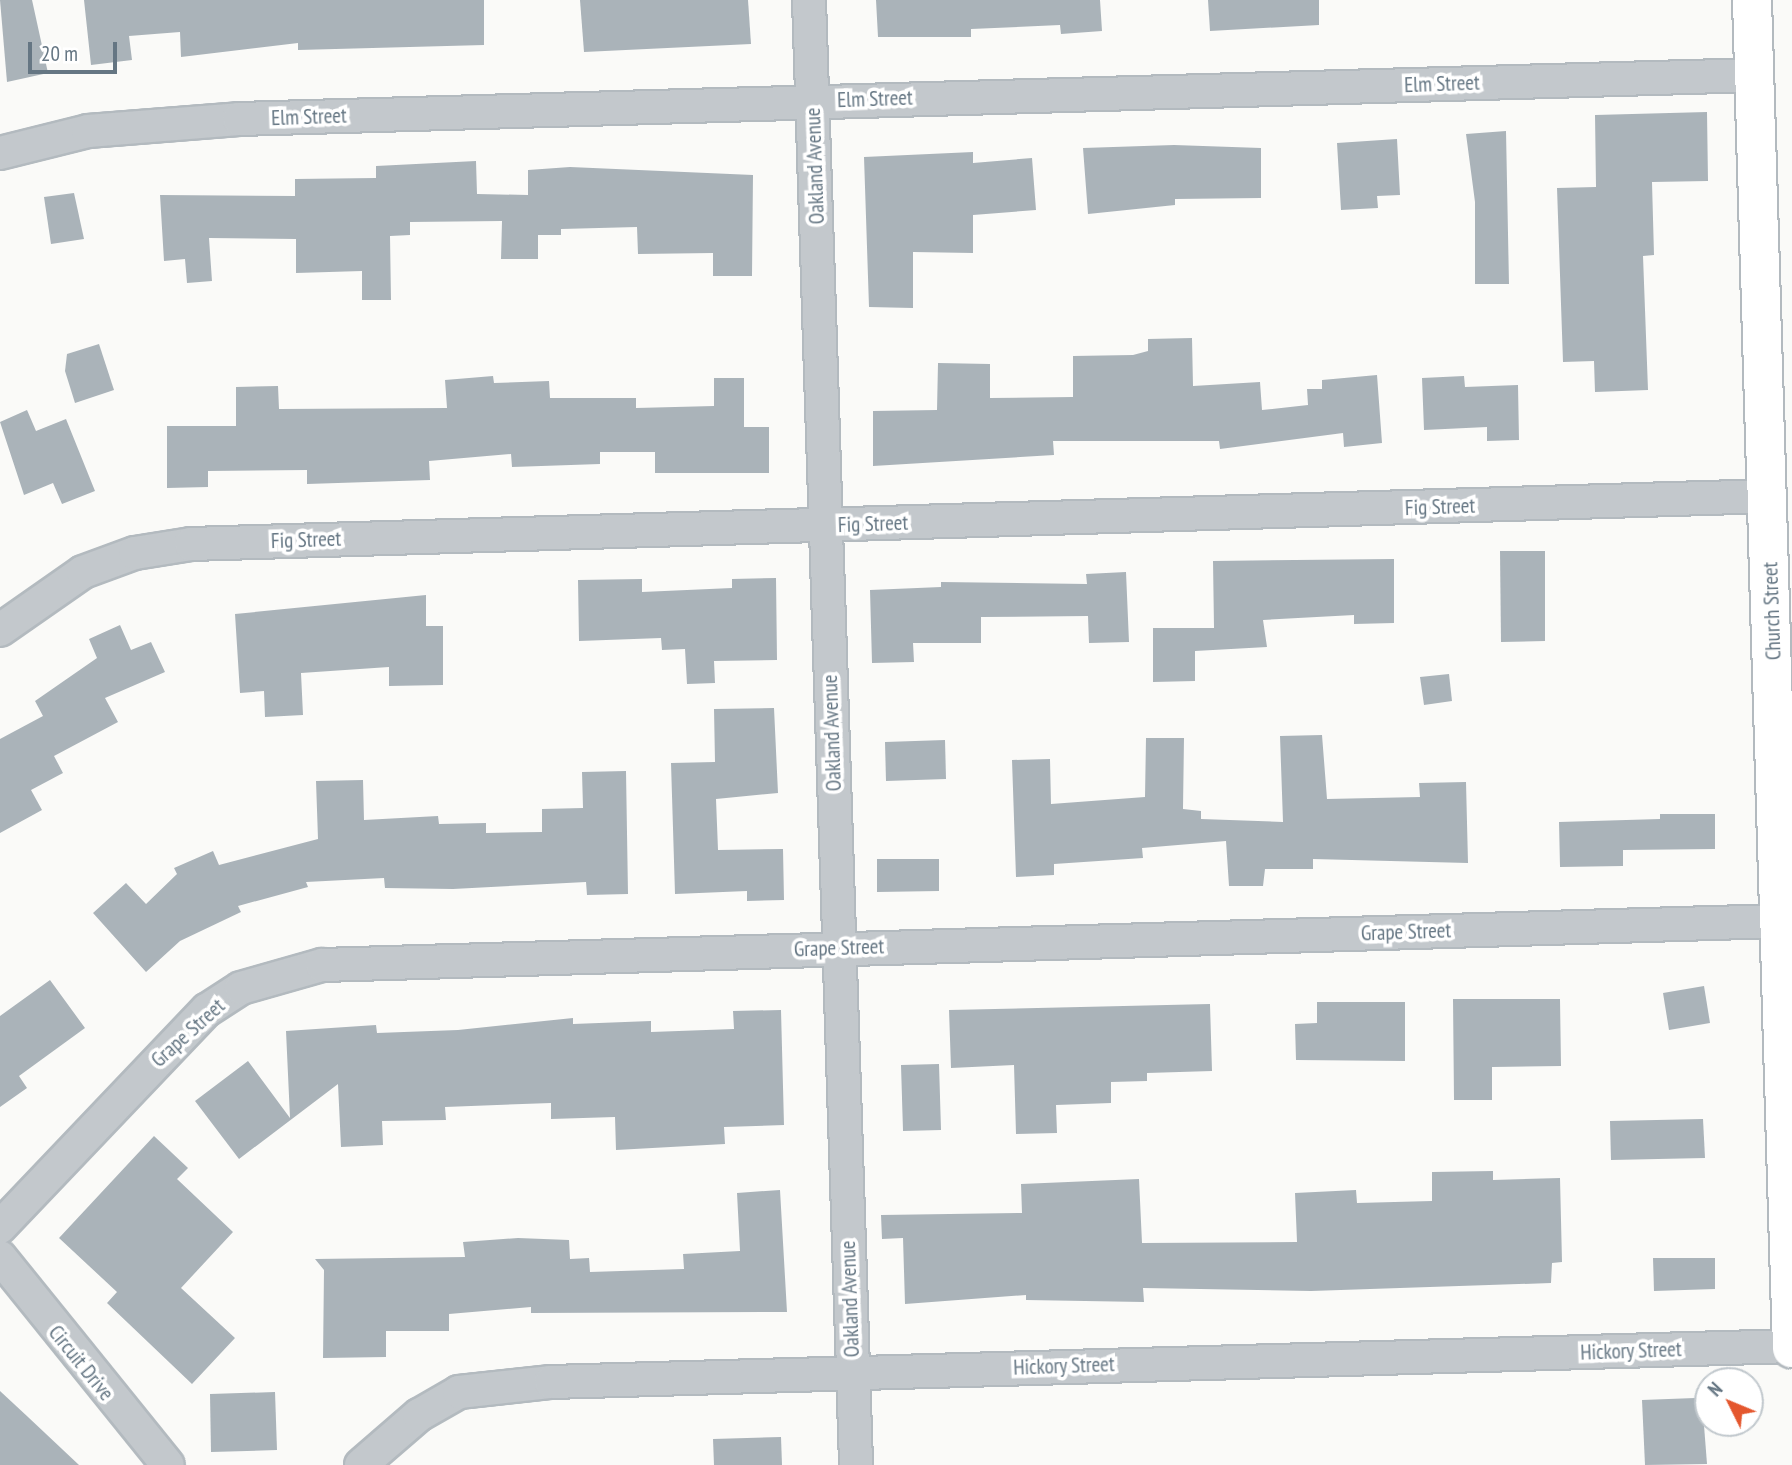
<!DOCTYPE html>
<html>
<head>
<meta charset="utf-8">
<style>
  body { margin:0 }
  #map { position:relative; width:1792px; height:1465px; overflow:hidden; background:#fafaf8; font-family:"PT Sans Narrow",sans-serif }
  div>[style] { position:absolute }
  .building>* { inset:0; background:#aab3b9 }
  .roads { filter:drop-shadow(2px 0 #b3babf) drop-shadow(-2px 0 #b3babf) drop-shadow(0 2px #b3babf) drop-shadow(0 -2px #b3babf) }
  .street>* { height:32px; margin:-16px; padding:0 16px; transform-origin:16px; border-radius:16px; background:#c3c8cc }
  .secondary>* { height:38px; margin:-19px; padding:0 19px; transform-origin:19px; border-radius:19px; background:#fff }
  span { translate:-50% -50%; white-space:nowrap; text-align:center; line-height:1.15; -webkit-text-stroke:7px #fff; paint-order:stroke }
  .street-label { font-size:21px; color:#657683 }
  .north { position:absolute; left:1694px; top:1367px; width:70px; height:70px; box-sizing:border-box; background:#fff; border:2px solid #c1c8cd; border-radius:50%; rotate:313deg; font-size:19px; font-weight:700; line-height:28px; text-align:center; color:#657683 }
  .north::after { content:''; display:block; margin:auto; width:24px; height:32px; background:#e4572e; clip-path:polygon(50% 0,100% 100%,50% 72%,0 100%) }
  .scale { position:absolute; left:28px; top:42px; width:89px; height:32px; box-sizing:border-box; border:4px solid #657683; border-top:0; padding-left:9px; font-size:21px; line-height:24px; white-space:nowrap; color:#657683; -webkit-text-stroke:5px #fff; paint-order:stroke }
</style>
</head>
<body>
<div id="map">
  <div class="building">
    <div style="clip-path:polygon(0 0,32px 0,48px 73px,7px 82px)"></div>
    <div style="clip-path:polygon(84px 0,484px 0,484px 45px,298px 50px,298px 43px,181px 57px,180px 32px,129px 36px,132px 60px,91px 65px)"></div>
    <div style="clip-path:polygon(580px 0,748px 0,751px 44px,584px 52px)"></div>
    <div style="clip-path:polygon(876px 0,1100px 0,1102px 31px,1061px 34px,1060px 25px,971px 29px,971px 37px,878px 37px)"></div>
    <div style="clip-path:polygon(1208px 0,1319px 0,1319px 25px,1210px 31px)"></div>
    <div style="clip-path:polygon(1707px 112px,1708px 181px,1652px 182px,1654px 255px,1643px 256px,1648px 390px,1595px 392px,1594px 361px,1563px 362px,1557px 188px,1596px 187px,1595px 115px)"></div>
    <div style="clip-path:polygon(1506px 131px,1509px 284px,1475px 284px,1475px 202px,1466px 134px)"></div>
    <div style="clip-path:polygon(1397px 139px,1400px 195px,1377px 196px,1378px 208px,1341px 210px,1337px 143px)"></div>
    <div style="clip-path:polygon(1174px 145px,1261px 148px,1261px 198px,1175px 199px,1175px 205px,1088px 214px,1083px 148px)"></div>
    <div style="clip-path:polygon(973px 152px,973px 163px,1032px 158px,1036px 210px,973px 215px,973px 253px,913px 252px,913px 308px,869px 307px,864px 157px)"></div>
    <div style="clip-path:polygon(476px 161px,477px 194px,528px 195px,528px 170px,570px 167px,753px 175px,752px 276px,713px 276px,713px 253px,638px 254px,637px 227px,561px 229px,561px 235px,538px 235px,538px 259px,501px 259px,502px 221px,410px 222px,410px 235px,390px 236px,391px 300px,362px 300px,362px 271px,296px 273px,296px 239px,209px 238px,212px 281px,187px 283px,185px 259px,164px 261px,160px 195px,295px 196px,295px 179px,376px 178px,376px 166px)"></div>
    <div style="clip-path:polygon(74px 193px,84px 239px,51px 244px,44px 197px)"></div>
    <div style="clip-path:polygon(1192px 338px,1193px 386px,1260px 382px,1262px 410px,1308px 405px,1307px 389px,1322px 389px,1322px 380px,1377px 375px,1382px 443px,1344px 447px,1343px 433px,1220px 449px,1219px 441px,1053px 441px,1054px 455px,873px 466px,873px 411px,937px 410px,938px 363px,990px 364px,990px 398px,1073px 397px,1073px 356px,1133px 355px,1148px 351px,1148px 339px)"></div>
    <div style="clip-path:polygon(99px 344px,114px 390px,75px 403px,65px 371px,67px 354px)"></div>
    <div style="clip-path:polygon(493px 376px,494px 383px,549px 381px,550px 398px,636px 398px,636px 408px,714px 406px,714px 378px,744px 378px,744px 427px,769px 427px,769px 473px,655px 473px,655px 452px,600px 452px,600px 464px,512px 467px,511px 454px,429px 461px,430px 480px,307px 484px,307px 470px,208px 471px,208px 487px,167px 488px,167px 426px,236px 426px,236px 387px,278px 386px,279px 409px,447px 408px,445px 380px)"></div>
    <div style="clip-path:polygon(1464px 376px,1465px 387px,1518px 385px,1519px 440px,1487px 441px,1487px 427px,1424px 430px,1422px 378px)"></div>
    <div style="clip-path:polygon(27px 410px,36px 431px,66px 419px,95px 491px,62px 504px,53px 483px,24px 495px,0 422px)"></div>
    <div style="clip-path:polygon(1500px 551px,1545px 551px,1545px 641px,1501px 642px)"></div>
    <div style="clip-path:polygon(1394px 559px,1394px 623px,1354px 624px,1354px 615px,1263px 620px,1267px 647px,1195px 651px,1195px 681px,1153px 682px,1153px 628px,1214px 628px,1213px 561px)"></div>
    <div style="clip-path:polygon(1126px 572px,1129px 642px,1089px 643px,1088px 616px,981px 617px,981px 643px,913px 643px,914px 662px,872px 663px,870px 590px,941px 587px,941px 582px,1087px 584px,1086px 574px)"></div>
    <div style="clip-path:polygon(776px 578px,777px 660px,714px 661px,715px 683px,687px 684px,685px 649px,662px 650px,661px 638px,579px 641px,578px 580px,642px 579px,642px 592px,732px 588px,732px 579px)"></div>
    <div style="clip-path:polygon(426px 595px,426px 626px,443px 626px,443px 685px,389px 686px,389px 667px,301px 673px,303px 715px,265px 717px,264px 691px,240px 693px,235px 614px)"></div>
    <div style="clip-path:polygon(120px 625px,131px 650px,151px 642px,165px 672px,105px 698px,118px 722px,54px 756px,63px 773px,31px 790px,42px 810px,0 833px,0 739px,43px 716px,35px 701px,97px 658px,89px 639px)"></div>
    <div style="clip-path:polygon(1449px 674px,1452px 701px,1424px 705px,1420px 677px)"></div>
    <div style="clip-path:polygon(774px 708px,778px 793px,716px 799px,718px 850px,783px 849px,784px 900px,747px 901px,747px 891px,675px 894px,671px 763px,715px 762px,714px 709px)"></div>
    <div style="clip-path:polygon(1322px 735px,1327px 799px,1420px 797px,1419px 783px,1466px 782px,1468px 863px,1313px 859px,1313px 869px,1265px 869px,1263px 886px,1229px 886px,1226px 841px,1142px 848px,1143px 858px,1054px 864px,1054px 875px,1016px 877px,1012px 760px,1050px 759px,1051px 804px,1145px 797px,1146px 738px,1184px 738px,1183px 809px,1201px 811px,1201px 819px,1283px 822px,1280px 736px)"></div>
    <div style="clip-path:polygon(945px 740px,946px 779px,886px 781px,885px 742px)"></div>
    <div style="clip-path:polygon(626px 771px,628px 894px,587px 895px,586px 882px,453px 889px,385px 888px,384px 878px,306px 882px,308px 887px,238px 906px,241px 912px,180px 941px,146px 972px,93px 913px,126px 883px,146px 904px,177px 874px,174px 868px,213px 851px,219px 865px,318px 839px,316px 781px,363px 780px,364px 820px,438px 816px,439px 824px,486px 823px,486px 833px,542px 832px,542px 809px,583px 808px,582px 772px)"></div>
    <div style="clip-path:polygon(1660px 814px,1715px 814px,1715px 849px,1623px 850px,1623px 866px,1560px 867px,1559px 822px,1660px 819px)"></div>
    <div style="clip-path:polygon(877px 859px,939px 859px,939px 891px,877px 892px)"></div>
    <div style="clip-path:polygon(50px 980px,85px 1028px,19px 1076px,27px 1088px,0 1107px,0 1016px)"></div>
    <div style="clip-path:polygon(1704px 986px,1710px 1023px,1669px 1030px,1663px 993px)"></div>
    <div style="clip-path:polygon(1453px 999px,1560px 999px,1561px 1066px,1492px 1067px,1492px 1100px,1454px 1100px)"></div>
    <div style="clip-path:polygon(1317px 1002px,1405px 1002px,1405px 1061px,1296px 1060px,1295px 1024px,1317px 1023px)"></div>
    <div style="clip-path:polygon(1210px 1004px,1212px 1071px,1147px 1073px,1147px 1081px,1111px 1082px,1111px 1103px,1056px 1105px,1057px 1133px,1016px 1134px,1014px 1065px,951px 1068px,949px 1010px)"></div>
    <div style="clip-path:polygon(781px 1010px,784px 1125px,724px 1127px,725px 1144px,616px 1150px,615px 1117px,551px 1119px,551px 1103px,445px 1107px,446px 1120px,382px 1121px,383px 1145px,341px 1147px,338px 1084px,239px 1159px,195px 1101px,248px 1061px,290px 1118px,286px 1031px,376px 1025px,377px 1033px,458px 1030px,573px 1018px,573px 1024px,651px 1021px,651px 1032px,734px 1029px,733px 1011px)"></div>
    <div style="clip-path:polygon(939px 1064px,941px 1130px,903px 1131px,901px 1065px)"></div>
    <div style="clip-path:polygon(1703px 1119px,1705px 1158px,1611px 1160px,1610px 1121px)"></div>
    <div style="clip-path:polygon(154px 1136px,188px 1168px,177px 1179px,233px 1232px,181px 1288px,235px 1338px,192px 1384px,107px 1303px,117px 1292px,59px 1238px)"></div>
    <div style="clip-path:polygon(1493px 1171px,1493px 1180px,1560px 1178px,1562px 1262px,1552px 1263px,1551px 1283px,1311px 1291px,1143px 1288px,1144px 1302px,1026px 1300px,1026px 1295px,905px 1304px,903px 1238px,882px 1239px,881px 1215px,1022px 1213px,1021px 1184px,1139px 1179px,1142px 1243px,1297px 1242px,1295px 1193px,1356px 1190px,1357px 1203px,1432px 1201px,1432px 1172px)"></div>
    <div style="clip-path:polygon(780px 1190px,787px 1312px,531px 1313px,531px 1307px,449px 1314px,449px 1331px,386px 1331px,386px 1357px,323px 1358px,324px 1270px,315px 1259px,465px 1257px,463px 1242px,518px 1238px,569px 1240px,570px 1259px,589px 1258px,590px 1272px,684px 1269px,683px 1254px,740px 1251px,737px 1193px)"></div>
    <div style="clip-path:polygon(1653px 1258px,1715px 1258px,1715px 1289px,1654px 1291px)"></div>
    <div style="clip-path:polygon(0 1391px,28px 1417px,79px 1465px,0 1465px)"></div>
    <div style="clip-path:polygon(275px 1392px,277px 1450px,211px 1452px,210px 1394px)"></div>
    <div style="clip-path:polygon(1695px 1398px,1702px 1400px,1707px 1464px,1645px 1465px,1642px 1400px)"></div>
    <div style="clip-path:polygon(781px 1437px,782px 1465px,714px 1465px,713px 1439px)"></div>
  </div>
  <div class="roads">
    <div class="street">
      <div style="left:809px;top:0;width:1466px;rotate:88.16deg"></div>
      <div style="left:0;top:153px;width:91px;rotate:-14deg"></div>
      <div style="left:88px;top:131px;width:151px;rotate:-4.5deg"></div>
      <div style="left:239px;top:119px;width:1516px;rotate:-1.66deg"></div>
      <div style="left:0;top:630px;width:101px;rotate:-34.9deg"></div>
      <div style="left:83px;top:572px;width:55px;rotate:-20.1deg"></div>
      <div style="left:135px;top:553px;width:57px;rotate:-9.1deg"></div>
      <div style="left:191px;top:544px;width:1578px;rotate:-1.74deg"></div>
      <div style="left:0;top:1227px;width:300px;rotate:-46.4deg"></div>
      <div style="left:207px;top:1010px;width:40px;rotate:-32.9deg"></div>
      <div style="left:241px;top:988px;width:84px;rotate:-15.9deg"></div>
      <div style="left:322px;top:965px;width:1460px;rotate:-1.73deg"></div>
      <div style="left:0;top:1257px;width:267px;rotate:51.1deg"></div>
      <div style="left:361px;top:1465px;width:77px;rotate:-40.8deg"></div>
      <div style="left:419px;top:1415px;width:46px;rotate:-29.9deg"></div>
      <div style="left:459px;top:1392px;width:93px;rotate:-6.2deg"></div>
      <div style="left:551px;top:1382px;width:1242px;rotate:-1.66deg"></div>
    </div>
    <div class="secondary">
      <div style="left:1752px;top:0;width:1349px;rotate:88.3deg"></div>
    </div>
  </div>
  <div class="street-label">
    <span style="left:1442px;top:84px;rotate:-2deg">Elm Street</span>
    <span style="left:875px;top:99px;rotate:-2deg">Elm Street</span>
    <span style="left:309px;top:117px;rotate:-2deg">Elm Street</span>
    <span style="left:815px;top:166px;rotate:-92deg">Oakland Avenue</span>
    <span style="left:1440px;top:507px;rotate:-2deg">Fig Street</span>
    <span style="left:873px;top:524px;rotate:-2deg">Fig Street</span>
    <span style="left:306px;top:540px;rotate:-2deg">Fig Street</span>
    <span style="left:1772px;top:611px;rotate:-92deg">Church Street</span>
    <span style="left:832px;top:733px;rotate:-92deg">Oakland Avenue</span>
    <span style="left:1406px;top:932px;rotate:-2deg">Grape Street</span>
    <span style="left:839px;top:948px;rotate:-2deg">Grape Street</span>
    <span style="left:188px;top:1033px;rotate:-42deg">Grape Street</span>
    <span style="left:850px;top:1299px;rotate:-92deg">Oakland Avenue</span>
    <span style="left:1631px;top:1351px;rotate:-2deg">Hickory Street</span>
    <span style="left:81px;top:1363px;rotate:51deg">Circuit Drive</span>
    <span style="left:1064px;top:1366px;rotate:-2deg">Hickory Street</span>
  </div>
  <div class="north">N</div>
  <div class="scale">20 m</div>
</div>
</body>
</html>
